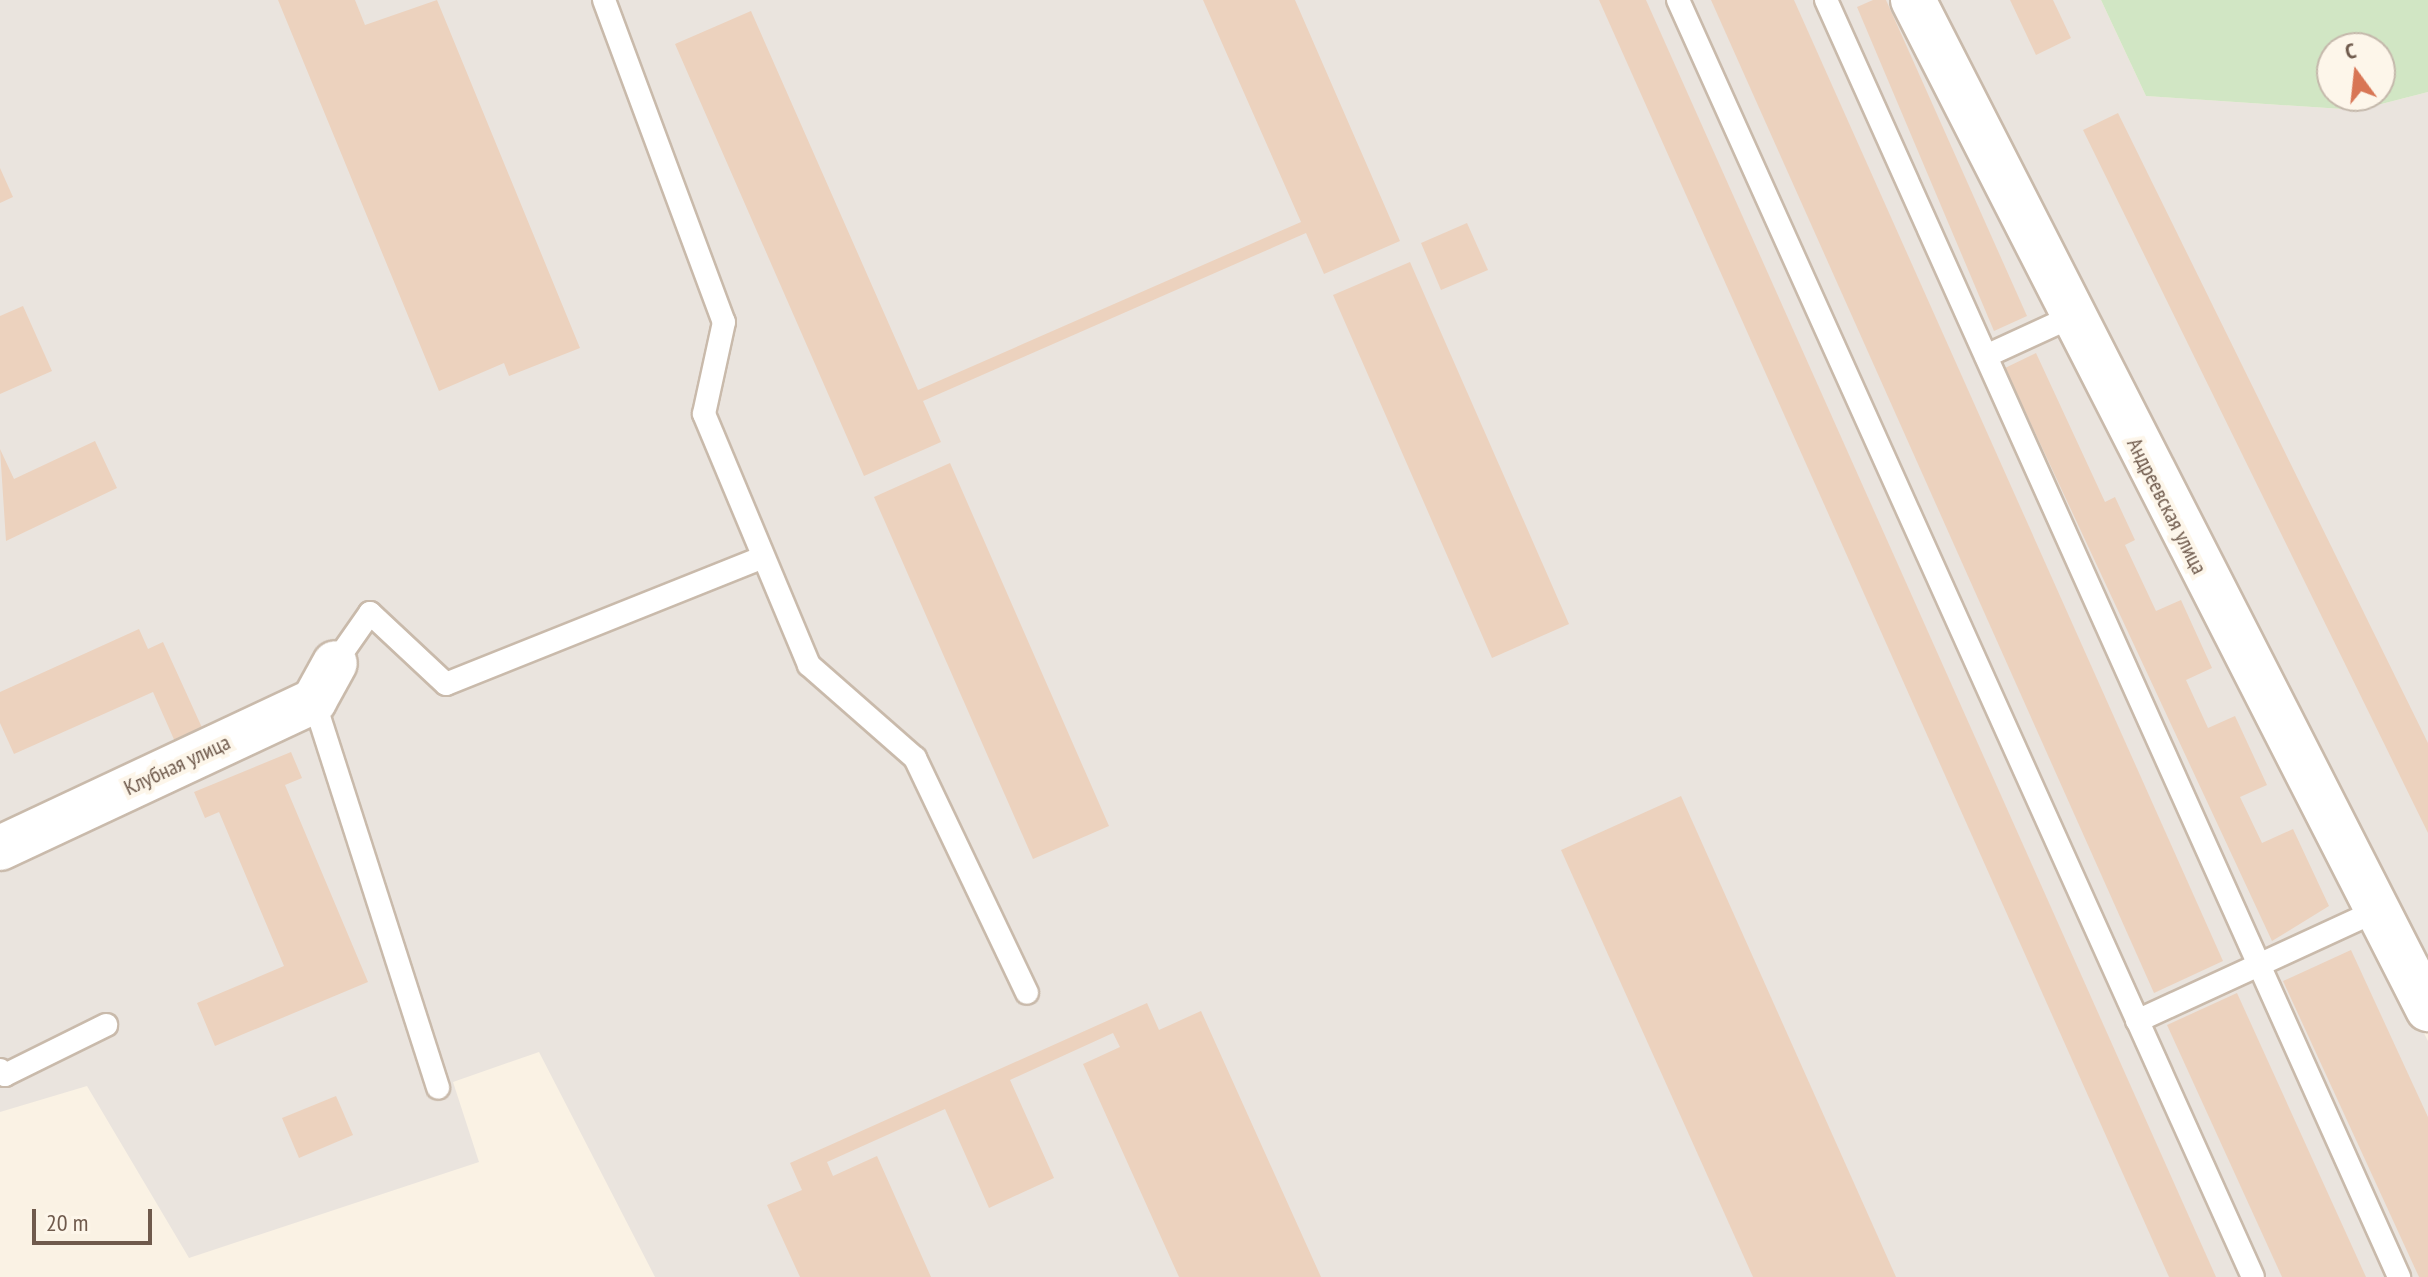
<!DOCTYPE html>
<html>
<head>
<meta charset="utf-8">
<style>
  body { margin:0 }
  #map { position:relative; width:2428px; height:1277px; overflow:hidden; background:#faf2e4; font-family:"PT Sans Narrow",sans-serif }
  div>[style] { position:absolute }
  .industrial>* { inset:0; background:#eae4de }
  .green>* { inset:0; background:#d1e6c4 }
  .building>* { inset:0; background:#ecd2be }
  .roads { filter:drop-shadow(2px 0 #c9baab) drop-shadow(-2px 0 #c9baab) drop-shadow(0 2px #c9baab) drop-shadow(0 -2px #c9baab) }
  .lane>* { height:22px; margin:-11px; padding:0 11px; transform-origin:11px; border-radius:11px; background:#fff }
  .street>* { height:44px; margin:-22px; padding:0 22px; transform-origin:22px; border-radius:22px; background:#fff }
  .secondary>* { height:44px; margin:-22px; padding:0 22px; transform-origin:22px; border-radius:22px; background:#fff }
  span { translate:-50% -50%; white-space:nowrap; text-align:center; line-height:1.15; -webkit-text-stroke:8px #fdf6ea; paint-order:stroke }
  .street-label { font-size:22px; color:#6f5a4c }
  .north { position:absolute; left:2316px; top:32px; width:80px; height:80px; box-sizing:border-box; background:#fdf6ea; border:2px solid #c4b8ab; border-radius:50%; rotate:345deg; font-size:22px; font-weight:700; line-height:32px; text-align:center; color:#6f5a4c }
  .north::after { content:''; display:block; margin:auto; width:28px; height:36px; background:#d87655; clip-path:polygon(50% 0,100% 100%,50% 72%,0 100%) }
  .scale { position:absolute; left:32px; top:1209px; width:120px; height:36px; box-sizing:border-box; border:4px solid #6f5a4c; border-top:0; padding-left:10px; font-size:24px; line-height:28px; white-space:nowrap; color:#6f5a4c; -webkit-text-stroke:6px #fdf6ea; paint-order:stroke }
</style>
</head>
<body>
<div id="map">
  <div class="industrial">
    <div style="clip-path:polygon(0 0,2101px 0,2146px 96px,2358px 110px,2428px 92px,2428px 980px,2405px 996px,2428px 1041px,2428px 1277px,655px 1277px,539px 1052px,453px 1082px,479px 1162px,189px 1258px,87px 1086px,0 1112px)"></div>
  </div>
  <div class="green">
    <div style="clip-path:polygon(evenodd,2101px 0,2428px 0,2428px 92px,2358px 110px,2146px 96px,2101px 0,2332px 48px,2380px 48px,2380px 96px,2332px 96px,2332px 48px)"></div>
  </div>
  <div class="building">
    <div style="clip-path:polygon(278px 0,355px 0,365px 25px,437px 0,580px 348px,509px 376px,504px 363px,439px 391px)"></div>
    <div style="clip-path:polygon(1203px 0,1295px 0,1400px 241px,1324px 274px,1306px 233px,923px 401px,941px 442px,864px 476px,675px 44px,751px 11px,918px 390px,1301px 222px)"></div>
    <div style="clip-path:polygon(1599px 0,1646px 0,2216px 1277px,2169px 1277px)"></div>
    <div style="clip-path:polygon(1711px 0,1794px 0,2223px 961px,2154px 993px)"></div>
    <div style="clip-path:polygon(1873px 0,1886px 0,2027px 316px,1994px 331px,1857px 7px)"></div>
    <div style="clip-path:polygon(2010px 0,2053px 0,2071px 38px,2036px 55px)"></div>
    <div style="clip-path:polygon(2118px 113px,2428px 743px,2428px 833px,2083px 130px)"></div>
    <div style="clip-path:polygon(0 168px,13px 197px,0 203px)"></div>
    <div style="clip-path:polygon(1467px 223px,1488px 270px,1441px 290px,1421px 243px)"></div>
    <div style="clip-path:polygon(1410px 262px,1569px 624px,1492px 658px,1333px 295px)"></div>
    <div style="clip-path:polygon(23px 306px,52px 371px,0 394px,0 316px)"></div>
    <div style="clip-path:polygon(2036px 353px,2105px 502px,2115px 497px,2135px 540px,2125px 545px,2156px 611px,2181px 600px,2212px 668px,2186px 680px,2208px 728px,2235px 716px,2267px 785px,2240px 797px,2262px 843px,2293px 829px,2329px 906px,2272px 941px,2005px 368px)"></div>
    <div style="clip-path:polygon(95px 441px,117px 488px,6px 541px,0 449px,14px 479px)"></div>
    <div style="clip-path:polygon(950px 463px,1109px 826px,1033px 859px,874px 497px)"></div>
    <div style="clip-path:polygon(139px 629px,148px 649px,163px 642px,204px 732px,176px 744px,153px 692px,14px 754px,0 723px,0 692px)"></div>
    <div style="clip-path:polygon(291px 752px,302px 778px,285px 785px,368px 982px,215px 1046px,197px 1003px,284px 966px,219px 812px,205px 818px,194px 792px)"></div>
    <div style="clip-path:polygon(1681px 796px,1896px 1277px,1753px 1277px,1561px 850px)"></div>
    <div style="clip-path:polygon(2351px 950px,2428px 1117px,2428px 1277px,2419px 1277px,2283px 981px)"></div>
    <div style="clip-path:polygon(2237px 993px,2366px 1277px,2282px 1277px,2167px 1025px)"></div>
    <div style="clip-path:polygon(1147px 1003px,1159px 1030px,1201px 1011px,1321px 1277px,1179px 1277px,1083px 1064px,1120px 1047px,1113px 1033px,1010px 1080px,1054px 1178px,989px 1208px,945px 1109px,827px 1162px,833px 1176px,877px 1156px,931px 1277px,800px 1277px,767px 1205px,802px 1190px,790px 1163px)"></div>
    <div style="clip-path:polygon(336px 1096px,353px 1135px,299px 1158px,282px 1118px)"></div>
  </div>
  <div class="roads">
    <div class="lane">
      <div style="left:604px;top:0;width:344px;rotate:69.6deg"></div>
      <div style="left:724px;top:322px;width:94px;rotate:102.3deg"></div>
      <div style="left:704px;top:414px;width:272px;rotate:67.3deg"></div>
      <div style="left:809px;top:665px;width:141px;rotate:41.3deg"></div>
      <div style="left:915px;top:758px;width:260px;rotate:64.5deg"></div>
      <div style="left:1678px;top:0;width:1400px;rotate:65.76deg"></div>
      <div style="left:1826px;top:0;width:1400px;rotate:65.83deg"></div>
      <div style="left:1986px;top:356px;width:94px;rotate:-24.6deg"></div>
      <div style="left:335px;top:663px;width:61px;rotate:-55deg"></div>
      <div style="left:370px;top:613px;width:104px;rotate:43.1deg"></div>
      <div style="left:446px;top:684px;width:341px;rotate:-21.8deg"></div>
      <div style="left:314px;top:701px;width:406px;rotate:72.2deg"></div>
      <div style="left:2137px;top:1021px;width:263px;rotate:-24.7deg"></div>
      <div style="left:0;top:1070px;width:7px;rotate:45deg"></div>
      <div style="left:5px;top:1075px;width:113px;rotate:-26.3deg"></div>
    </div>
    <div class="street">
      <div style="left:0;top:848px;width:347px;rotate:-25.1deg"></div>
      <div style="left:314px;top:701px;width:43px;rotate:-61.1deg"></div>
    </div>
    <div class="secondary">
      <div style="left:1913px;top:0;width:1133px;rotate:62.96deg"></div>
    </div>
  </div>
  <div class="street-label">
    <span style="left:2167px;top:506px;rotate:63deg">Андреевская улица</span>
    <span style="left:177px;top:765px;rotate:-25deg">Клубная улица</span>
  </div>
  <div class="north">С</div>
  <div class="scale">20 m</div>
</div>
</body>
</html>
